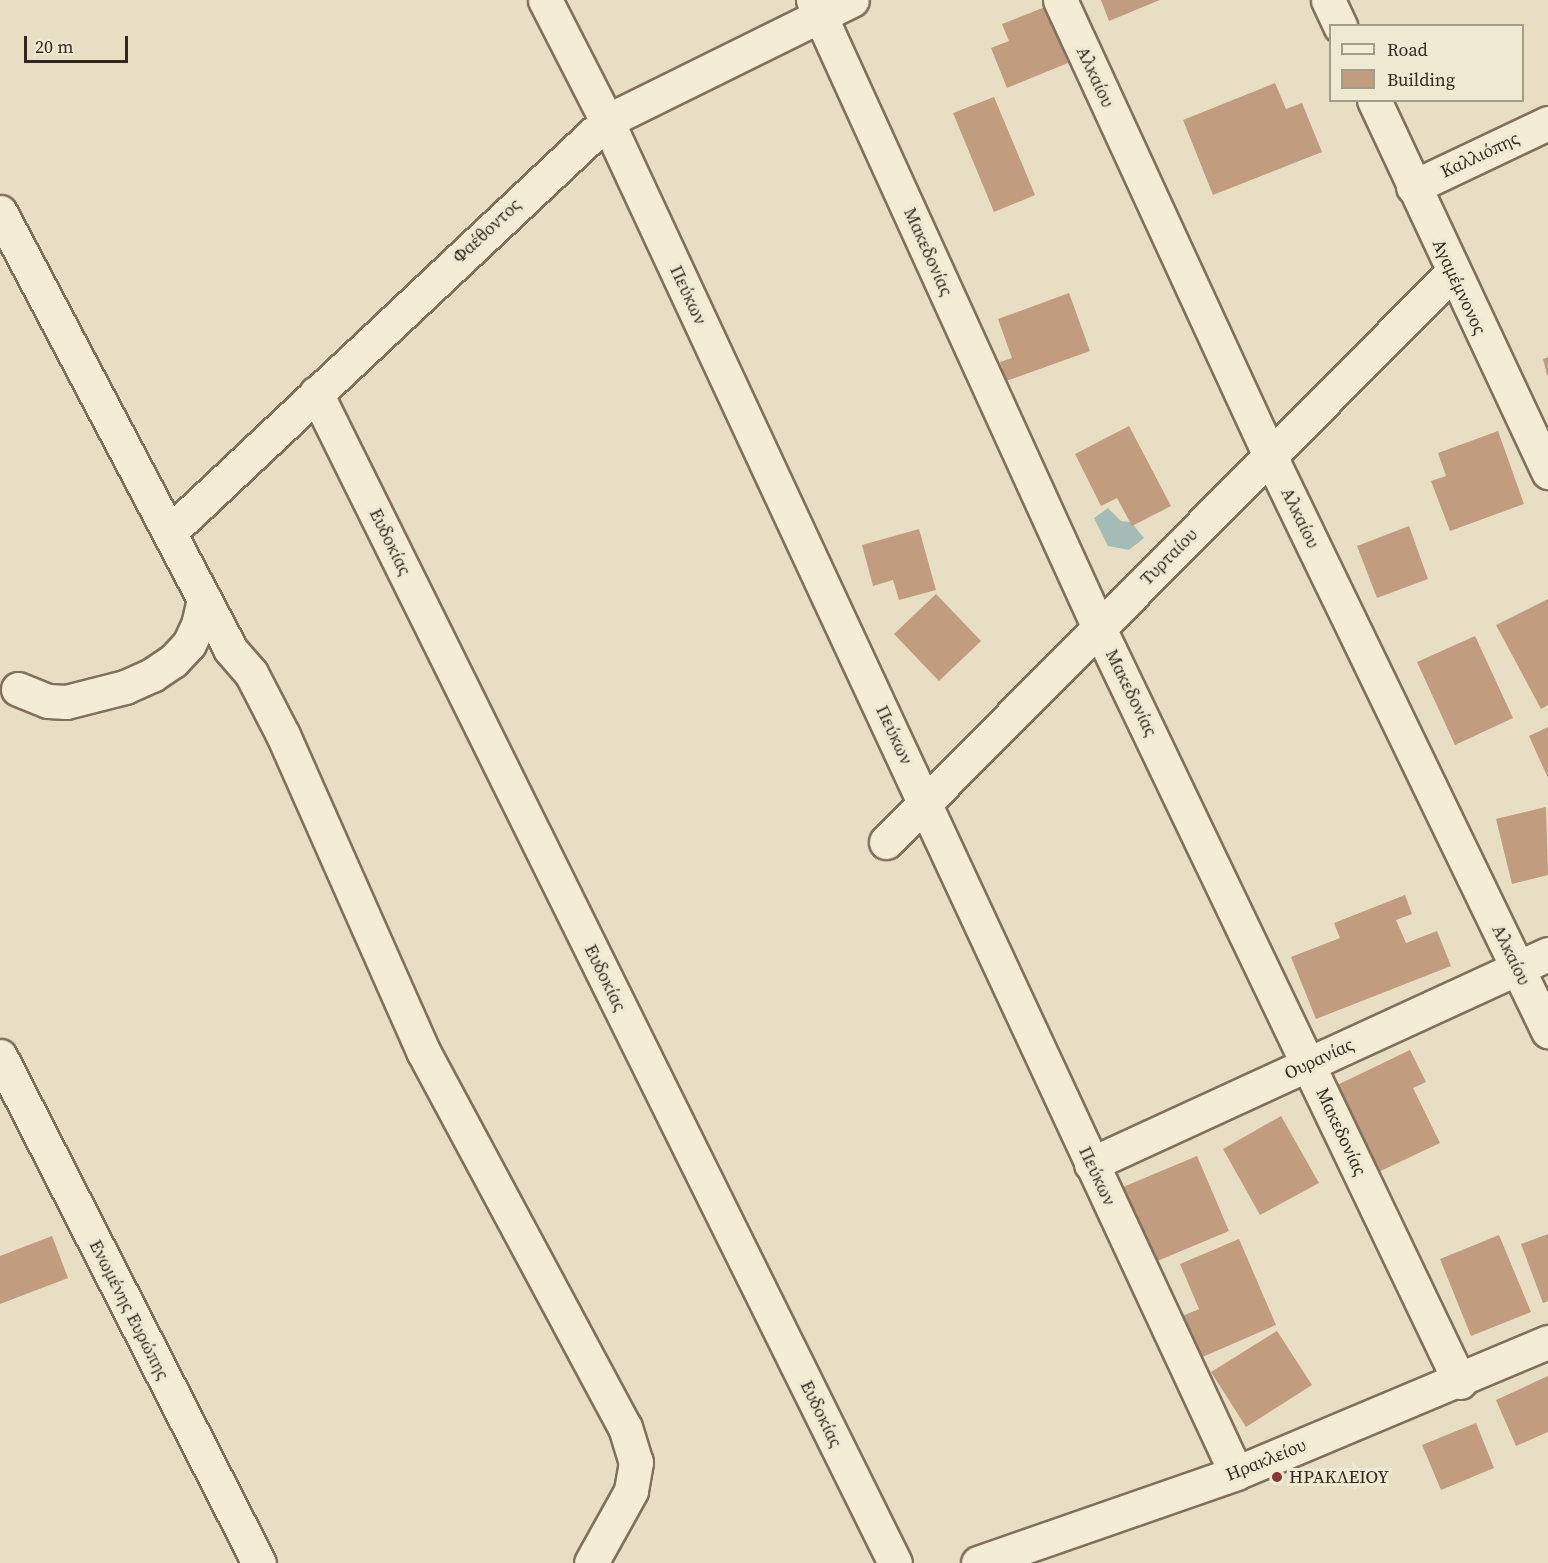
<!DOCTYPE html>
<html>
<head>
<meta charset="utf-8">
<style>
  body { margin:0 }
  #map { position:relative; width:1548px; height:1563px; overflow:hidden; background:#e8dec3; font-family:"Source Serif 4",serif }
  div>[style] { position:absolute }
  .water>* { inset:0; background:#a5bbb6 }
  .building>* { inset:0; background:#c19c7e }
  .roads { filter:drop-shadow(2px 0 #80705c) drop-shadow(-2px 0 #80705c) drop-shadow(0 2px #80705c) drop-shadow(0 -2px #80705c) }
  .street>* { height:33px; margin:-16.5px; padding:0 16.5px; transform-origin:16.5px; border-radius:16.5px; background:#f4ecd5 }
  .dots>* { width:16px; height:16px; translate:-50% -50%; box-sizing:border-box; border:3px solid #f0e9d2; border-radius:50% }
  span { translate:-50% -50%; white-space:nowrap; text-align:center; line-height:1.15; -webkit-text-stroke:6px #f0e9d2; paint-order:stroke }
  .street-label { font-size:18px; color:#32281f }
  .poi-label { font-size:18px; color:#32281f }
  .left { translate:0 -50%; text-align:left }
  .legend { position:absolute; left:1329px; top:24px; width:195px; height:78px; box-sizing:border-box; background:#f0e9d2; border:2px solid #a49c8a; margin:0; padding:8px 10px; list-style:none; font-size:18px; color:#32281f }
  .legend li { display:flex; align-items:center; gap:12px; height:30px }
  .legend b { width:30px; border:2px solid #a49c8a }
  .scale { position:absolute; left:24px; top:36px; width:104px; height:27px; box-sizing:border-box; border:3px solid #32281f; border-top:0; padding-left:8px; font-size:18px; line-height:21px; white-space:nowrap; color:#32281f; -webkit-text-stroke:4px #f0e9d2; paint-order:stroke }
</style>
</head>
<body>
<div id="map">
  <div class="water">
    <div style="clip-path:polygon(1108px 508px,1121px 521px,1131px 522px,1144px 538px,1129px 550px,1108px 546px,1094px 518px)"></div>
  </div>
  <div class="building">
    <div style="clip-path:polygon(1101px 0,1160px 0,1109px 21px)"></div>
    <div style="clip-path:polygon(1045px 7px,1068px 63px,1007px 88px,991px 48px,1009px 41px,1002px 24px)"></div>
    <div style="clip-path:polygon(1275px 83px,1286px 109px,1302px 103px,1322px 152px,1213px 195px,1183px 120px)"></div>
    <div style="clip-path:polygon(994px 97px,1035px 195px,994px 212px,953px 113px)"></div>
    <div style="clip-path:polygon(1069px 293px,1090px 351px,1006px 381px,1000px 362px,1012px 358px,998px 319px)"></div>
    <div style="clip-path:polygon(1548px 357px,1548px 375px,1547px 375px,1543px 359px)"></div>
    <div style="clip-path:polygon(1129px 426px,1171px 506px,1132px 526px,1117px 498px,1101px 506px,1075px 454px)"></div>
    <div style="clip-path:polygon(1498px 431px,1524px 504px,1450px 531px,1431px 481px,1446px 476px,1438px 453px)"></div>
    <div style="clip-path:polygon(1409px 526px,1428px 579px,1377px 598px,1357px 546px)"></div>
    <div style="clip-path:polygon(919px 529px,936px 590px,899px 600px,893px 580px,873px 586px,862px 545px)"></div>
    <div style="clip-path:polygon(936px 594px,981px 641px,939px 681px,894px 634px)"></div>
    <div style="clip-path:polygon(1548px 599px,1548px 705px,1541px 709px,1496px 625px)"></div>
    <div style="clip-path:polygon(1475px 636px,1513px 718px,1455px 745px,1417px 662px)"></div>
    <div style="clip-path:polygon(1548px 727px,1548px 778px,1529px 736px)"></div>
    <div style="clip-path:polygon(1546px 807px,1548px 875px,1512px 884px,1496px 819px)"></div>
    <div style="clip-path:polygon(1405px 895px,1412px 914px,1396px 920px,1406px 943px,1437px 931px,1451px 966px,1316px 1019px,1291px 957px,1340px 938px,1334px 923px)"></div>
    <div style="clip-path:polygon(1410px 1050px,1426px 1082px,1413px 1088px,1440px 1143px,1372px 1175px,1331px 1088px)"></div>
    <div style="clip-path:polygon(1281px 1116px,1319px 1183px,1260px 1215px,1223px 1149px)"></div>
    <div style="clip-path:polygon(1197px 1156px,1229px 1231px,1155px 1262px,1123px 1187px)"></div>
    <div style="clip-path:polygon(1548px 1234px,1548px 1301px,1543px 1303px,1521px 1244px)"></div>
    <div style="clip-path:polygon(1499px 1235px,1531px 1312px,1471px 1336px,1440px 1259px)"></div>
    <div style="clip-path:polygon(52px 1236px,68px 1278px,0 1304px,0 1256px)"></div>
    <div style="clip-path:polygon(1239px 1239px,1276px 1325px,1191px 1362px,1173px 1320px,1199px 1309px,1180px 1264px)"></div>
    <div style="clip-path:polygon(1277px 1331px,1312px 1385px,1246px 1427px,1211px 1372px)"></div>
    <div style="clip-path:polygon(1548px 1376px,1548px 1432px,1516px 1446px,1496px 1400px)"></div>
    <div style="clip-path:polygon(1476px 1423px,1494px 1468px,1441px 1490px,1422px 1445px)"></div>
  </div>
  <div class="roads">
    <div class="street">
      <div style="left:545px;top:0;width:136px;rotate:62.9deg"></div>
      <div style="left:607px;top:121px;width:1491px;rotate:65.05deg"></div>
      <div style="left:813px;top:0;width:690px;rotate:65.51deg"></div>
      <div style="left:1099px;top:628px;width:836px;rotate:64.42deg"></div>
      <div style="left:1060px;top:0;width:502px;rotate:65.27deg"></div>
      <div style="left:1270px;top:456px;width:639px;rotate:64.2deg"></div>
      <div style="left:1328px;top:0;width:29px;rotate:65deg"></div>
      <div style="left:1374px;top:100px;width:411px;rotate:64.9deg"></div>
      <div style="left:1413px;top:187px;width:149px;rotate:-25.4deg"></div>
      <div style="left:0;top:212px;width:494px;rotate:62.2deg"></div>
      <div style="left:230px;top:649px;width:32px;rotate:49deg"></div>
      <div style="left:251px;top:673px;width:70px;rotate:62.7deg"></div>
      <div style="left:283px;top:735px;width:346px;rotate:66.1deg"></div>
      <div style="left:423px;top:1051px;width:427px;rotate:61.8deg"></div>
      <div style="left:625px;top:1427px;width:37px;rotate:73deg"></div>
      <div style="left:636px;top:1462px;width:29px;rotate:100deg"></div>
      <div style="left:631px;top:1491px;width:82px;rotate:119.1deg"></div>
      <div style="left:316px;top:393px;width:1305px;rotate:63.67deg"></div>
      <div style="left:171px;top:531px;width:598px;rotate:-43.24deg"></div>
      <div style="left:607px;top:121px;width:273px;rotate:-26.3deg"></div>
      <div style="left:18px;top:689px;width:32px;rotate:22deg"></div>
      <div style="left:48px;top:701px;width:18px;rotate:3deg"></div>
      <div style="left:66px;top:702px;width:61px;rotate:-14.3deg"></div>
      <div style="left:125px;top:687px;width:30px;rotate:-24deg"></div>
      <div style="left:152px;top:675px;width:25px;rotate:-34deg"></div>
      <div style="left:173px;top:661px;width:23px;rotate:-47deg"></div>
      <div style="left:189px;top:644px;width:21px;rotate:-65deg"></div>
      <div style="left:198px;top:625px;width:27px;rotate:-77deg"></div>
      <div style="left:886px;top:842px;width:803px;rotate:-45.15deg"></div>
      <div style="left:0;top:1056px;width:569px;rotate:62.94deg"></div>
      <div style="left:1091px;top:1164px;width:503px;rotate:-24.68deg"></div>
      <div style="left:978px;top:1563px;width:273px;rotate:-19.2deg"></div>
      <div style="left:1236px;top:1473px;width:338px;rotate:-22.8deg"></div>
    </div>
  </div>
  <div class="dots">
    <div style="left:1277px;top:1477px;background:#873634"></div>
  </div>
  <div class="street-label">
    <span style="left:1095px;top:77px;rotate:65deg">Αλκαίου</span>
    <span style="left:1480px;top:155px;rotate:-25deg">Καλλιόπης</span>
    <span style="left:487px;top:231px;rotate:-43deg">Φαέθοντος</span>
    <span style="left:928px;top:252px;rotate:66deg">Μακεδονίας</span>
    <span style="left:1459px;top:287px;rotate:65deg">Αγαμέμνονος</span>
    <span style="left:688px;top:295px;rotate:65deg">Πεύκων</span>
    <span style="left:1300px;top:518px;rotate:64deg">Αλκαίου</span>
    <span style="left:390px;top:542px;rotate:64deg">Ευδοκίας</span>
    <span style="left:1169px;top:557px;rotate:-45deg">Τυρταίου</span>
    <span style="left:1131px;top:693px;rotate:64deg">Μακεδονίας</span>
    <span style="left:894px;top:735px;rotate:65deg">Πεύκων</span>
    <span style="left:1511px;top:955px;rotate:64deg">Αλκαίου</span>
    <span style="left:605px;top:978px;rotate:64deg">Ευδοκίας</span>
    <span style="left:1319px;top:1059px;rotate:-25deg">Ουρανίας</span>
    <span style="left:1341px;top:1132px;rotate:65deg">Μακεδονίας</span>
    <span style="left:1097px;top:1176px;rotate:65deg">Πεύκων</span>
    <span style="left:129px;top:1310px;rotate:63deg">Ενωμένης Ευρώπης</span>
    <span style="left:821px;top:1414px;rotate:64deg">Ευδοκίας</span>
    <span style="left:1266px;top:1460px;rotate:-22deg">Ηρακλείου</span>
  </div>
  <div class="poi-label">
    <span class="left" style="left:1289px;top:1477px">ΗΡΑΚΛΕΙΟΥ</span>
  </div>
  <ul class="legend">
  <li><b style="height:8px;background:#f4ecd5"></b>Road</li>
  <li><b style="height:16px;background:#c19c7e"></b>Building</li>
  </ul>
  <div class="scale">20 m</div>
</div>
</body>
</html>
